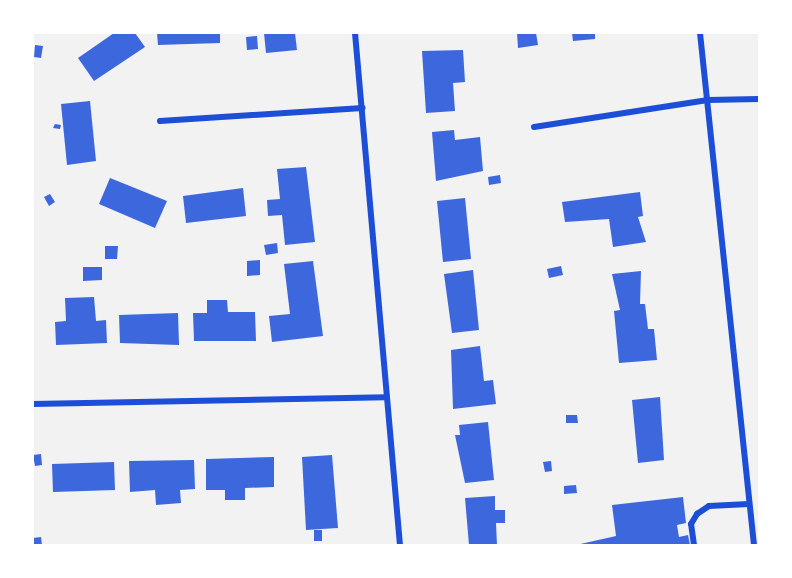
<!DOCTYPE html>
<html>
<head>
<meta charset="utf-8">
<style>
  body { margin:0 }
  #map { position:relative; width:792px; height:578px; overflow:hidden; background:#f2f2f2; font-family:Poppins,sans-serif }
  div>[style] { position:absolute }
  .building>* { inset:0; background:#3d67dc }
  .minor>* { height:6px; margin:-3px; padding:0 3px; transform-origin:3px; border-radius:3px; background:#1d4ed8 }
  span { translate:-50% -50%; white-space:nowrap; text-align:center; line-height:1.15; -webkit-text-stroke:5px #fff; paint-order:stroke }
  .frame { position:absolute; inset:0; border:34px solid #fff; pointer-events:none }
</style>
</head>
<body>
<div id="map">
  <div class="building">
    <div style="clip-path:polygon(114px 33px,135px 33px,145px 47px,94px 81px,78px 58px)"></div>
    <div style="clip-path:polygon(157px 33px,220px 33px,220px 43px,158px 45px)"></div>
    <div style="clip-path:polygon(264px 33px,295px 33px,297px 50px,266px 53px)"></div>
    <div style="clip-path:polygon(517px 33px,536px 33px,538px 45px,518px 48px)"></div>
    <div style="clip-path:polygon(572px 33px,595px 33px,595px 39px,573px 41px)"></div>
    <div style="clip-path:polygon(257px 36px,258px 49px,247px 50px,246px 37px)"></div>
    <div style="clip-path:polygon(35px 45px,43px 46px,41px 58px,34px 57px)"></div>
    <div style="clip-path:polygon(463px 50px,465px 82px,453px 83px,455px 111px,426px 113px,422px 51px)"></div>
    <div style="clip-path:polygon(90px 101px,96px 161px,67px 165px,61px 104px)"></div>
    <div style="clip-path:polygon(55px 124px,61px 125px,60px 129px,53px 128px)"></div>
    <div style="clip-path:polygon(454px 130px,455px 140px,480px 137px,483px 171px,436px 181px,432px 132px)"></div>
    <div style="clip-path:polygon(306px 167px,315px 242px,285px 245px,282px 215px,268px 216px,267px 200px,280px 199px,277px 169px)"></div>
    <div style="clip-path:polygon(500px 175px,501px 183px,489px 185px,488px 177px)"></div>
    <div style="clip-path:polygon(110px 178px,167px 201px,155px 228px,99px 204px)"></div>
    <div style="clip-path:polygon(243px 188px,246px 216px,186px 223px,183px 196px)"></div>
    <div style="clip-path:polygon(640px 192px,643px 216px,638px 217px,646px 242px,613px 247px,609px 219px,565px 222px,562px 202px)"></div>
    <div style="clip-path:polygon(50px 194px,55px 202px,49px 206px,44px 197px)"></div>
    <div style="clip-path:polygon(465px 198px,471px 259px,443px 262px,437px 201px)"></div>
    <div style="clip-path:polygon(277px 243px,278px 253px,266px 255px,264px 245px)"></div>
    <div style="clip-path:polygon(105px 246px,118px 246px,117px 259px,105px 259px)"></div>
    <div style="clip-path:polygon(260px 260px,260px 275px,247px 276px,247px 261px)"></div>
    <div style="clip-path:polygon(313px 261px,323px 336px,272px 342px,269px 316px,290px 314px,284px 264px)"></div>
    <div style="clip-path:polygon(561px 266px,563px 275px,549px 278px,547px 269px)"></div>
    <div style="clip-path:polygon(83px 267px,102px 267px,102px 280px,83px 281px)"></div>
    <div style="clip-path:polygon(473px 270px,479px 330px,452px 333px,444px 274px)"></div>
    <div style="clip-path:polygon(641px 271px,640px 304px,645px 304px,648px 329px,654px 329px,657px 360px,619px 363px,614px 311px,620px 310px,612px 274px)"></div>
    <div style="clip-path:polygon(94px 297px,96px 321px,106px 320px,107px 343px,56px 345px,55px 322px,66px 321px,65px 298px)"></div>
    <div style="clip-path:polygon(207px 300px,227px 300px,228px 312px,255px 312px,256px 341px,194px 341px,193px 313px,207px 313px)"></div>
    <div style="clip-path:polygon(178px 313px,179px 345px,120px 343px,119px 315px)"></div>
    <div style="clip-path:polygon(480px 346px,484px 381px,493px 380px,496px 404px,453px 409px,451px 350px)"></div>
    <div style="clip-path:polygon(660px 397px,664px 460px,638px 463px,632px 400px)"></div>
    <div style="clip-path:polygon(566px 415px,577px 415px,578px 423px,566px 423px)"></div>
    <div style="clip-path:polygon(488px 422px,494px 480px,465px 483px,455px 435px,460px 435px,459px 425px)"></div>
    <div style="clip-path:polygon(41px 454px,42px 465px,35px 466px,33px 455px)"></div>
    <div style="clip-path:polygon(332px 455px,338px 528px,306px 530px,302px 457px)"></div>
    <div style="clip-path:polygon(274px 457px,274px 487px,245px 488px,245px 500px,225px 500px,225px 490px,206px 490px,206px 459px)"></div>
    <div style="clip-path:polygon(194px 460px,195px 489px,180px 490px,181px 503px,156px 505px,155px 490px,130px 492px,129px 461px)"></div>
    <div style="clip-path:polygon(551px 461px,552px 471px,545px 472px,543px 462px)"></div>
    <div style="clip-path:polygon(114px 462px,115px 490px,53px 492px,52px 464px)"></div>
    <div style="clip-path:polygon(576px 485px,577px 493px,564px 494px,564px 486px)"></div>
    <div style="clip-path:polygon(495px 496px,495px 510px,505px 510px,505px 523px,496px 523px,497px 545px,469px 545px,465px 498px)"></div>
    <div style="clip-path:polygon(683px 497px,686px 523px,677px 525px,679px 537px,688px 535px,690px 545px,576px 545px,616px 536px,612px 505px)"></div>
    <div style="clip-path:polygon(314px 530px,322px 530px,322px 541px,314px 541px)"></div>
    <div style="clip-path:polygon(41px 537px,42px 545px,33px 545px,33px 538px)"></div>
  </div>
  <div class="minor">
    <div style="left:355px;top:33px;width:514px;rotate:84.98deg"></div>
    <div style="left:700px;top:33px;width:515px;rotate:83.98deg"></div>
    <div style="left:160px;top:121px;width:203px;rotate:-3.7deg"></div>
    <div style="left:534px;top:127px;width:176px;rotate:-8.8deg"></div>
    <div style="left:708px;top:100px;width:51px;rotate:-1.1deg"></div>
    <div style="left:33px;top:404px;width:353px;rotate:-1.1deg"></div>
    <div style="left:694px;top:545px;width:21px;rotate:-98deg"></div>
    <div style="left:691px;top:524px;width:12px;rotate:-59deg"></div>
    <div style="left:697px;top:514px;width:14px;rotate:-34deg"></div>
    <div style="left:709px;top:506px;width:40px;rotate:-2.9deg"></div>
  </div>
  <div class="frame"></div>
</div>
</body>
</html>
